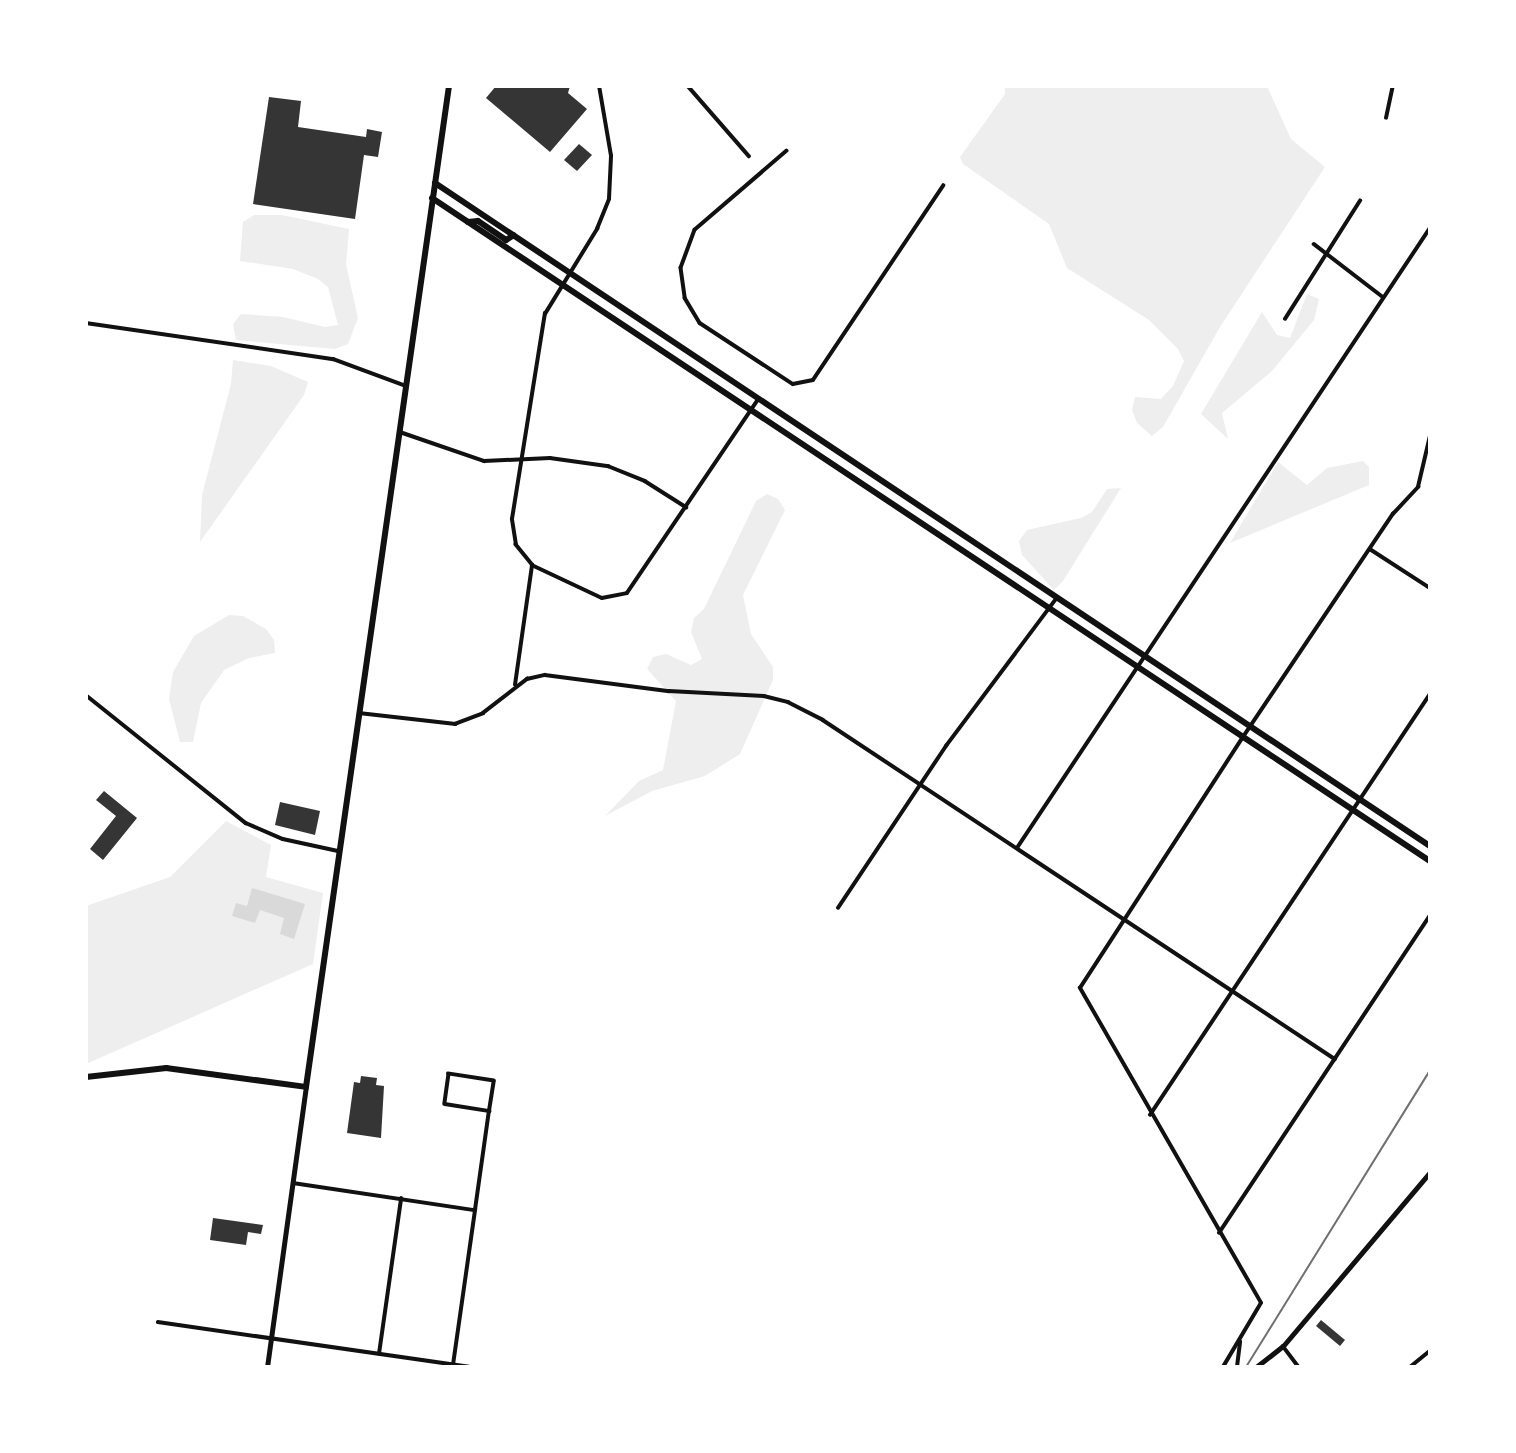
<!DOCTYPE html>
<html>
<head>
<meta charset="utf-8">
<style>
  body { margin:0 }
  #map { position:relative; width:1516px; height:1453px; overflow:hidden; background:#fff; font-family:Raleway,sans-serif }
  div>[style] { position:absolute }
  .green>* { inset:0; background:#eee }
  .water>* { inset:0; background:#d9d9d9 }
  .building>* { inset:0; background:#353535 }
  .minor>* { height:3.5px; margin:-1.75px; padding:0 1.75px; transform-origin:1.75px; border-radius:1.75px; background:#111 }
  .secondary>* { height:5px; margin:-2.5px; padding:0 2.5px; transform-origin:2.5px; border-radius:2.5px; background:#111 }
  .primary>* { height:6px; margin:-3px; padding:0 3px; transform-origin:3px; border-radius:3px; background:#111 }
  .rail>* { height:2px; margin:-1px; padding:0 1px; transform-origin:1px; border-radius:1px; background:#707070 }
  span { translate:-50% -50%; white-space:nowrap; text-align:center; line-height:1.15; -webkit-text-stroke:6px #fff; paint-order:stroke }
  .frame { position:absolute; inset:0; border:88px solid #fff; pointer-events:none }
</style>
</head>
<body>
<div id="map">
  <div class="green">
    <div style="clip-path:polygon(1005px 86px,1267px 86px,1291px 139px,1325px 167px,1220px 327px,1163px 427px,1152px 436px,1137px 423px,1132px 410px,1135px 397px,1161px 399px,1173px 386px,1184px 361px,1178px 349px,1149px 320px,1067px 268px,1049px 224px,963px 164px,960px 157px,1005px 94px)"></div>
    <div style="clip-path:polygon(254px 215px,282px 215px,349px 229px,346px 264px,358px 318px,348px 344px,335px 349px,236px 340px,233px 324px,241px 314px,283px 317px,325px 327px,338px 325px,328px 287px,318px 279px,293px 269px,240px 261px,243px 222px)"></div>
    <div style="clip-path:polygon(1307px 294px,1319px 299px,1314px 320px,1272px 371px,1222px 413px,1228px 439px,1201px 414px,1262px 312px,1277px 335px,1290px 338px)"></div>
    <div style="clip-path:polygon(233px 360px,271px 366px,308px 382px,304px 395px,200px 542px,202px 495px,231px 384px)"></div>
    <div style="clip-path:polygon(1363px 461px,1369px 467px,1369px 485px,1230px 543px,1278px 462px,1307px 485px,1327px 468px)"></div>
    <div style="clip-path:polygon(1121px 488px,1063px 581px,1054px 590px,1022px 555px,1019px 541px,1027px 530px,1081px 518px,1092px 512px,1107px 489px)"></div>
    <div style="clip-path:polygon(767px 494px,778px 499px,785px 510px,743px 595px,751px 634px,773px 667px,773px 680px,740px 754px,705px 776px,652px 791px,605px 816px,639px 781px,663px 770px,676px 701px,647px 669px,653px 657px,666px 654px,691px 665px,702px 659px,691px 632px,694px 618px,704px 609px,756px 501px)"></div>
    <div style="clip-path:polygon(229px 615px,243px 616px,266px 629px,274px 640px,275px 653px,249px 658px,224px 670px,201px 703px,193px 742px,180px 742px,169px 699px,173px 672px,194px 636px)"></div>
    <div style="clip-path:polygon(226px 821px,271px 845px,266px 877px,323px 893px,313px 964px,86px 1064px,86px 906px,170px 877px)"></div>
  </div>
  <div class="water">
    <div style="clip-path:polygon(252px 888px,305px 904px,294px 939px,280px 934px,284px 918px,260px 910px,255px 923px,232px 916px,236px 903px,247px 906px)"></div>
  </div>
  <div class="building">
    <div style="clip-path:polygon(496px 86px,570px 86px,568px 93px,587px 109px,550px 152px,486px 98px)"></div>
    <div style="clip-path:polygon(269px 97px,301px 101px,298px 127px,366px 137px,367px 129px,382px 132px,378px 157px,364px 155px,355px 219px,253px 204px)"></div>
    <div style="clip-path:polygon(579px 144px,592px 155px,577px 171px,564px 160px)"></div>
    <div style="clip-path:polygon(104px 791px,137px 818px,103px 860px,90px 849px,116px 816px,96px 800px)"></div>
    <div style="clip-path:polygon(280px 802px,320px 811px,315px 835px,275px 825px)"></div>
    <div style="clip-path:polygon(361px 1076px,377px 1078px,376px 1085px,384px 1086px,381px 1138px,347px 1133px,354px 1082px,360px 1083px)"></div>
    <div style="clip-path:polygon(213px 1218px,263px 1225px,261px 1234px,248px 1232px,246px 1245px,210px 1240px)"></div>
    <div style="clip-path:polygon(1321px 1320px,1345px 1340px,1340px 1346px,1316px 1326px)"></div>
  </div>
  <div class="minor">
    <div style="left:688px;top:86px;width:93px;rotate:48.9deg"></div>
    <div style="left:1386px;top:118px;width:33px;rotate:-78deg"></div>
    <div style="left:787px;top:151px;width:121px;rotate:139.3deg"></div>
    <div style="left:695px;top:230px;width:40px;rotate:110.2deg"></div>
    <div style="left:681px;top:268px;width:30px;rotate:82deg"></div>
    <div style="left:685px;top:298px;width:29px;rotate:59deg"></div>
    <div style="left:700px;top:323px;width:111px;rotate:33.3deg"></div>
    <div style="left:793px;top:384px;width:20px;rotate:-11deg"></div>
    <div style="left:813px;top:380px;width:234px;rotate:-56.2deg"></div>
    <div style="left:1314px;top:244px;width:87px;rotate:37.5deg"></div>
    <div style="left:1285px;top:319px;width:140px;rotate:-57.6deg"></div>
    <div style="left:86px;top:323px;width:250px;rotate:8.3deg"></div>
    <div style="left:333px;top:359px;width:78px;rotate:20.3deg"></div>
    <div style="left:400px;top:432px;width:89px;rotate:19deg"></div>
    <div style="left:484px;top:461px;width:66px;rotate:-2.6deg"></div>
    <div style="left:550px;top:458px;width:59px;rotate:7.9deg"></div>
    <div style="left:608px;top:466px;width:40px;rotate:22deg"></div>
    <div style="left:645px;top:481px;width:49px;rotate:32.4deg"></div>
    <div style="left:1370px;top:549px;width:72px;rotate:33deg"></div>
    <div style="left:532px;top:565px;width:77px;rotate:25.2deg"></div>
    <div style="left:602px;top:598px;width:25px;rotate:-11deg"></div>
    <div style="left:627px;top:593px;width:235px;rotate:-55.9deg"></div>
    <div style="left:515px;top:685px;width:121px;rotate:-81.9deg"></div>
    <div style="left:532px;top:565px;width:26px;rotate:-129deg"></div>
    <div style="left:516px;top:545px;width:26px;rotate:-99deg"></div>
    <div style="left:512px;top:519px;width:208px;rotate:-80.9deg"></div>
    <div style="left:545px;top:314px;width:100px;rotate:-58.5deg"></div>
    <div style="left:597px;top:229px;width:32px;rotate:-68deg"></div>
    <div style="left:609px;top:199px;width:43px;rotate:-87.3deg"></div>
    <div style="left:611px;top:156px;width:71px;rotate:-99.7deg"></div>
    <div style="left:86px;top:695px;width:205px;rotate:38.7deg"></div>
    <div style="left:246px;top:823px;width:40px;rotate:23.4deg"></div>
    <div style="left:283px;top:839px;width:56px;rotate:12.3deg"></div>
    <div style="left:359px;top:713px;width:97px;rotate:6.5deg"></div>
    <div style="left:455px;top:724px;width:30px;rotate:-21deg"></div>
    <div style="left:483px;top:713px;width:56px;rotate:-37.7deg"></div>
    <div style="left:527px;top:679px;width:18px;rotate:-13deg"></div>
    <div style="left:545px;top:675px;width:125px;rotate:7.4deg"></div>
    <div style="left:669px;top:691px;width:95px;rotate:3deg"></div>
    <div style="left:764px;top:696px;width:25px;rotate:14deg"></div>
    <div style="left:788px;top:702px;width:39px;rotate:27deg"></div>
    <div style="left:823px;top:720px;width:614px;rotate:33.51deg"></div>
    <div style="left:1017px;top:848px;width:745px;rotate:-56.33deg"></div>
    <div style="left:838px;top:908px;width:195px;rotate:-56.3deg"></div>
    <div style="left:946px;top:746px;width:184px;rotate:-53.2deg"></div>
    <div style="left:1150px;top:1115px;width:506px;rotate:-56.37deg"></div>
    <div style="left:293px;top:1183px;width:183px;rotate:8.5deg"></div>
    <div style="left:1219px;top:1233px;width:381px;rotate:-56.4deg"></div>
    <div style="left:158px;top:1322px;width:314px;rotate:8.2deg"></div>
    <div style="left:1283px;top:1346px;width:26px;rotate:53deg"></div>
    <div style="left:379px;top:1354px;width:157px;rotate:-81.9deg"></div>
    <div style="left:453px;top:1365px;width:157px;rotate:-81.9deg"></div>
    <div style="left:475px;top:1210px;width:100px;rotate:-82deg"></div>
    <div style="left:489px;top:1111px;width:30px;rotate:-81deg"></div>
    <div style="left:494px;top:1081px;width:46px;rotate:-171.2deg"></div>
    <div style="left:449px;top:1074px;width:30px;rotate:98deg"></div>
    <div style="left:445px;top:1104px;width:45px;rotate:9deg"></div>
    <div style="left:1223px;top:1367px;width:74px;rotate:-59.3deg"></div>
    <div style="left:1261px;top:1303px;width:363px;rotate:-119.9deg"></div>
    <div style="left:1080px;top:988px;width:299px;rotate:-57deg"></div>
    <div style="left:1243px;top:737px;width:269px;rotate:-56.1deg"></div>
    <div style="left:1393px;top:514px;width:37px;rotate:-47deg"></div>
    <div style="left:1418px;top:487px;width:52px;rotate:-76.8deg"></div>
    <div style="left:1237px;top:1367px;width:25px;rotate:-83deg"></div>
    <div style="left:1410px;top:1367px;width:26px;rotate:-39deg"></div>
  </div>
  <div class="secondary">
    <div style="left:267px;top:1367px;width:283px;rotate:-82.1deg"></div>
    <div style="left:1256px;top:1367px;width:34px;rotate:-38deg"></div>
    <div style="left:1283px;top:1346px;width:228px;rotate:-49.8deg"></div>
  </div>
  <div class="primary">
    <div style="left:435px;top:183px;width:1196px;rotate:33.68deg"></div>
    <div style="left:432px;top:198px;width:1198px;rotate:33.6deg"></div>
    <div style="left:468px;top:222px;width:10px;rotate:-6deg"></div>
    <div style="left:478px;top:221px;width:34px;rotate:34deg"></div>
    <div style="left:506px;top:240px;width:9px;rotate:-32deg"></div>
    <div style="left:86px;top:1077px;width:81px;rotate:-6.4deg"></div>
    <div style="left:166px;top:1068px;width:141px;rotate:7.7deg"></div>
    <div style="left:306px;top:1087px;width:1011px;rotate:-81.87deg"></div>
  </div>
  <div class="rail">
    <div style="left:1246px;top:1367px;width:349px;rotate:-58.2deg"></div>
  </div>
  <div class="frame"></div>
</div>
</body>
</html>
